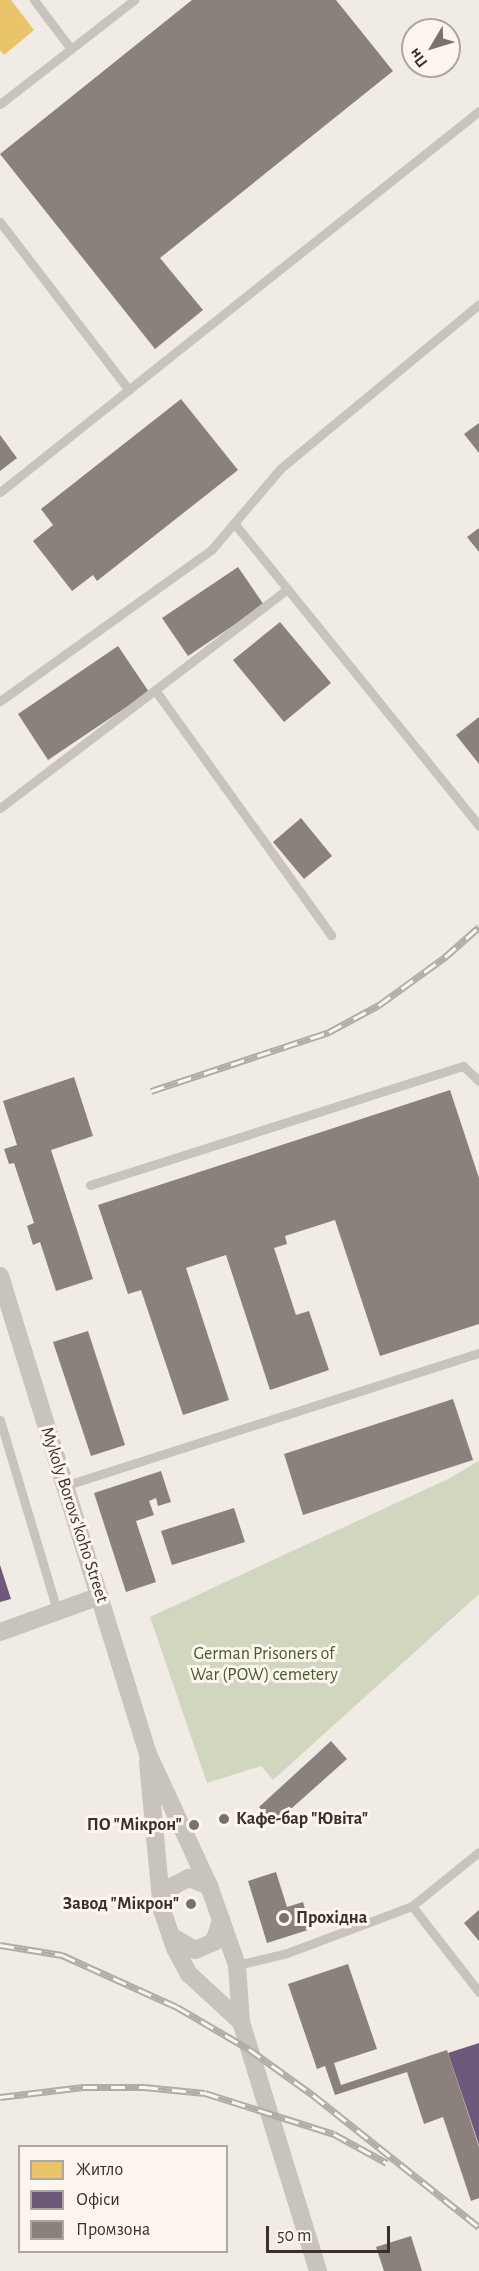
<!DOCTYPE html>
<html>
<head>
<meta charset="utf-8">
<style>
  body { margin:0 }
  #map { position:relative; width:479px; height:2271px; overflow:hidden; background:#f0ebe5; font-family:"Alegreya Sans",sans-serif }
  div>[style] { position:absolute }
  .green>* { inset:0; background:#d1d6bf }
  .homes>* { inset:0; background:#e9c46a }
  .offices>* { inset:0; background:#6d597a }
  .industry>* { inset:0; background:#8a817c }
  .lane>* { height:9px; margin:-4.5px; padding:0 4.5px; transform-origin:4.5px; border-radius:4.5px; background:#c9c3be }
  .street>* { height:18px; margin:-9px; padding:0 9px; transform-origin:9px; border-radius:9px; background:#c9c3be }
  .rail>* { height:7px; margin-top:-3.5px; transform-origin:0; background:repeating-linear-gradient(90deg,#fbf5ee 0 14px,#b1aca8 0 28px); box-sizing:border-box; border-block:2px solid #b1aca8 }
  .dots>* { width:16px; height:16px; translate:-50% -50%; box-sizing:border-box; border:3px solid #fbf5ee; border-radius:50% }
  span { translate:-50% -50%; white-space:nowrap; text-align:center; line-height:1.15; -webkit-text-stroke:6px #fbf5ee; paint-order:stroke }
  .street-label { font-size:18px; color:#3b302b }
  .park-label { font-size:18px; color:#4a5a2e }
  .poi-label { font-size:18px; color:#3b302b; font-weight:700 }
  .left { translate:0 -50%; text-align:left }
  .right { translate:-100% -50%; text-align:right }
  .legend { position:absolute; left:18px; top:2145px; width:210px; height:108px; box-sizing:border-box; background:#fbf5ee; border:2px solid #aea6a0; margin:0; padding:8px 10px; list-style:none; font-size:18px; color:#3b302b }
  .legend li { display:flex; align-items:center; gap:12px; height:30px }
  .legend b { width:30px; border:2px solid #aea6a0 }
  .north { position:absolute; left:401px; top:18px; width:60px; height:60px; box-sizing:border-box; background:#fbf5ee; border:2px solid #aea6a0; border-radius:50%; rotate:232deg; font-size:16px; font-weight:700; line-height:24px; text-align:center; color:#3b302b }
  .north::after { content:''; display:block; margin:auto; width:21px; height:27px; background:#7a716c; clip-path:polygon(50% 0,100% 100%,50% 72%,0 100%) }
  .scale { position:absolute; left:266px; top:2226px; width:124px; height:27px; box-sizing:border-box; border:3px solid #3b302b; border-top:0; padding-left:8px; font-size:18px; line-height:21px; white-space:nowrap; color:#3b302b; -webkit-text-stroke:4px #fbf5ee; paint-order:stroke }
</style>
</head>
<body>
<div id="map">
  <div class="green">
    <div style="clip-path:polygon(479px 1461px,479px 1594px,273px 1780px,261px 1766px,207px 1783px,150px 1617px,448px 1479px)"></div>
  </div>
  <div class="homes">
    <div style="clip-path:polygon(0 0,11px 0,34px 30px,4px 55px,0 50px)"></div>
  </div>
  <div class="offices">
    <div style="clip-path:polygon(0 1565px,11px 1599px,0 1602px)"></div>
    <div style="clip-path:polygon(479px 2043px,479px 2145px,448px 2053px)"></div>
  </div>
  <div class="industry">
    <div style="clip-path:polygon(192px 0,336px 0,393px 71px,160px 258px,203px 310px,155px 349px,0 154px)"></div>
    <div style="clip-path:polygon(181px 399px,238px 470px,97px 581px,93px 575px,72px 591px,33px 541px,53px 525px,41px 509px)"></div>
    <div style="clip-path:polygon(479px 423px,479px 453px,464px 434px)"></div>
    <div style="clip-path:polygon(0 435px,17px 458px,0 471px)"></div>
    <div style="clip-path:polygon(479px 528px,479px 552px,467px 537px)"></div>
    <div style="clip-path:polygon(238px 567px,264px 605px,188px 656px,162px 618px)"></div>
    <div style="clip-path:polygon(280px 622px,331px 683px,284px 722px,233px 660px)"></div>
    <div style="clip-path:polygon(118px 646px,149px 692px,48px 760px,18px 714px)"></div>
    <div style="clip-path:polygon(479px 717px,479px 764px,456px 735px)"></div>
    <div style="clip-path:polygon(301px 818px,332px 856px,304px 879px,273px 842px)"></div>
    <div style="clip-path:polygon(74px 1077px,93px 1136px,51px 1150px,93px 1279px,56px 1291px,40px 1242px,33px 1245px,27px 1226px,34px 1223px,14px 1163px,9px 1164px,4px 1149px,17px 1145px,3px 1101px)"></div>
    <div style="clip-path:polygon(450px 1090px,479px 1178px,479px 1324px,380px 1356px,335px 1220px,285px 1236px,287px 1244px,274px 1248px,296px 1315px,309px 1311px,329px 1370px,270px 1390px,226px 1255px,186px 1268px,229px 1400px,183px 1415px,141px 1290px,128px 1294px,98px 1205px)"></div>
    <div style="clip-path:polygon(88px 1331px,125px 1445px,91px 1456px,53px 1342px)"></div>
    <div style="clip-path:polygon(453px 1399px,473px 1460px,303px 1515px,284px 1454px)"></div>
    <div style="clip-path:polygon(161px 1471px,171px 1502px,158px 1506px,156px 1498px,149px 1501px,154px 1515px,136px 1521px,156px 1582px,126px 1592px,94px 1493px)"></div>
    <div style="clip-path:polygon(234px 1508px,245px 1542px,172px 1565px,161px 1531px)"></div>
    <div style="clip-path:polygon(331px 1741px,347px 1759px,274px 1824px,259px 1807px)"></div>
    <div style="clip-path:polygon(276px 1872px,287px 1907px,303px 1902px,311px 1929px,267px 1943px,248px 1881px)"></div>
    <div style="clip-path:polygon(479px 1910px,479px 1941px,464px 1923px)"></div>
    <div style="clip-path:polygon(348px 1964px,377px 2049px,334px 2063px,341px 2085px,447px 2050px,479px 2147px,479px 2198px,471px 2201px,443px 2117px,424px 2124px,407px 2072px,335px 2095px,325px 2066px,317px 2069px,288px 1984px)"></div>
    <div style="clip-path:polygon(411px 2236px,422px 2271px,384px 2271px,376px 2247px)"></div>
  </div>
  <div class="lane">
    <div style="left:34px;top:0;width:61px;rotate:52.9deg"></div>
    <div style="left:0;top:104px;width:170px;rotate:-37.8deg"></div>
    <div style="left:0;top:222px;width:212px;rotate:52.5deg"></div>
    <div style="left:0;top:492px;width:612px;rotate:-38.5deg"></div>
    <div style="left:234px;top:523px;width:390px;rotate:51deg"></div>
    <div style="left:155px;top:690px;width:302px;rotate:54.3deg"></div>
    <div style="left:0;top:701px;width:261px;rotate:-35.6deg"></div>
    <div style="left:212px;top:549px;width:106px;rotate:-49.6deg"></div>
    <div style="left:281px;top:468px;width:257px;rotate:-39.6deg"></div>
    <div style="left:0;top:808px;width:361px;rotate:-37.3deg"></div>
    <div style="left:90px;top:1185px;width:392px;rotate:-17.7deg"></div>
    <div style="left:463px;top:1066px;width:22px;rotate:43deg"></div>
    <div style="left:0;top:1420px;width:202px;rotate:73.3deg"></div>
    <div style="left:64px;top:1486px;width:436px;rotate:-17.8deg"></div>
    <div style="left:412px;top:1906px;width:109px;rotate:52.1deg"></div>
    <div style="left:237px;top:1965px;width:51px;rotate:-13.5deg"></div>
    <div style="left:287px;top:1953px;width:134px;rotate:-20.6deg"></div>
    <div style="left:412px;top:1906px;width:86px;rotate:-38.9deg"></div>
  </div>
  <div class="street">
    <div style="left:0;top:1276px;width:500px;rotate:72.8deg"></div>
    <div style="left:148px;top:1754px;width:145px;rotate:65.2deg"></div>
    <div style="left:209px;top:1886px;width:84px;rotate:70.5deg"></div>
    <div style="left:237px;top:1965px;width:57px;rotate:86deg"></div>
    <div style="left:241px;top:2022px;width:261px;rotate:72.8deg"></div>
    <div style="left:0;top:1632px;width:106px;rotate:-19.8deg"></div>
    <div style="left:148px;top:1762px;width:149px;rotate:84.6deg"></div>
    <div style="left:162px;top:1910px;width:40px;rotate:71.1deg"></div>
    <div style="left:175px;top:1948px;width:30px;rotate:62deg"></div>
    <div style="left:189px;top:1974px;width:71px;rotate:42.7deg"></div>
    <div style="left:163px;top:1908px;width:24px;rotate:-66deg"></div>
    <div style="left:173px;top:1886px;width:18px;rotate:-27deg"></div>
    <div style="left:189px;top:1878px;width:22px;rotate:22deg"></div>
    <div style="left:171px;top:1936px;width:28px;rotate:30deg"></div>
    <div style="left:195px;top:1950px;width:21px;rotate:-23deg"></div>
    <div style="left:214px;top:1942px;width:23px;rotate:-72deg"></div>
  </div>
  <div class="rail">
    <div style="left:151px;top:1091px;width:188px;rotate:-18.3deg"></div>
    <div style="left:329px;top:1032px;width:57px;rotate:-28.4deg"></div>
    <div style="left:379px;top:1005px;width:82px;rotate:-36deg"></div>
    <div style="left:445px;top:957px;width:45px;rotate:-41.4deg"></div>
    <div style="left:0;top:1945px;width:63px;rotate:9.2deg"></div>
    <div style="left:62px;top:1955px;width:126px;rotate:24.3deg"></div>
    <div style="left:177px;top:2007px;width:83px;rotate:30.3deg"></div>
    <div style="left:249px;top:2049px;width:79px;rotate:35.7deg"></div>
    <div style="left:313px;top:2095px;width:212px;rotate:38.5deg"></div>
    <div style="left:0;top:2097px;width:84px;rotate:-6.9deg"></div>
    <div style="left:83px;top:2087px;width:61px"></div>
    <div style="left:144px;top:2087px;width:61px;rotate:5.6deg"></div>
    <div style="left:205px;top:2093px;width:135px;rotate:17.6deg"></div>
    <div style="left:334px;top:2134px;width:60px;rotate:28.7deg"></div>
  </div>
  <div class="dots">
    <div style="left:224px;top:1819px;background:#7a716c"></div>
    <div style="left:194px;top:1825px;background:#7a716c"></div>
    <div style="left:191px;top:1904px;background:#7a716c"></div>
    <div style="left:284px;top:1918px;background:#7a716c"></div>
  </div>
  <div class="street-label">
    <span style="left:74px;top:1515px;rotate:72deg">Mykoly Borovs'koho Street</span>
  </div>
  <div class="park-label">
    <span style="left:264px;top:1665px">German Prisoners of<br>War (POW) cemetery</span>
  </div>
  <div class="poi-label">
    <span class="left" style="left:236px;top:1819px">Кафе-бар "Ювіта"</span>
    <span class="right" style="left:182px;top:1825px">ПО "Мікрон"</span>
    <span class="right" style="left:179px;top:1904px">Завод "Мікрон"</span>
    <span class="left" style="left:296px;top:1918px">Прохідна</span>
  </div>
  <ul class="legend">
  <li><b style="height:16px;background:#e9c46a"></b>Житло</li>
  <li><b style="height:16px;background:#6d597a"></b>Офіси</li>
  <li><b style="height:16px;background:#8a817c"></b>Промзона</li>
  </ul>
  <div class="north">Пн</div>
  <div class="scale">50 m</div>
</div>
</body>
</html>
